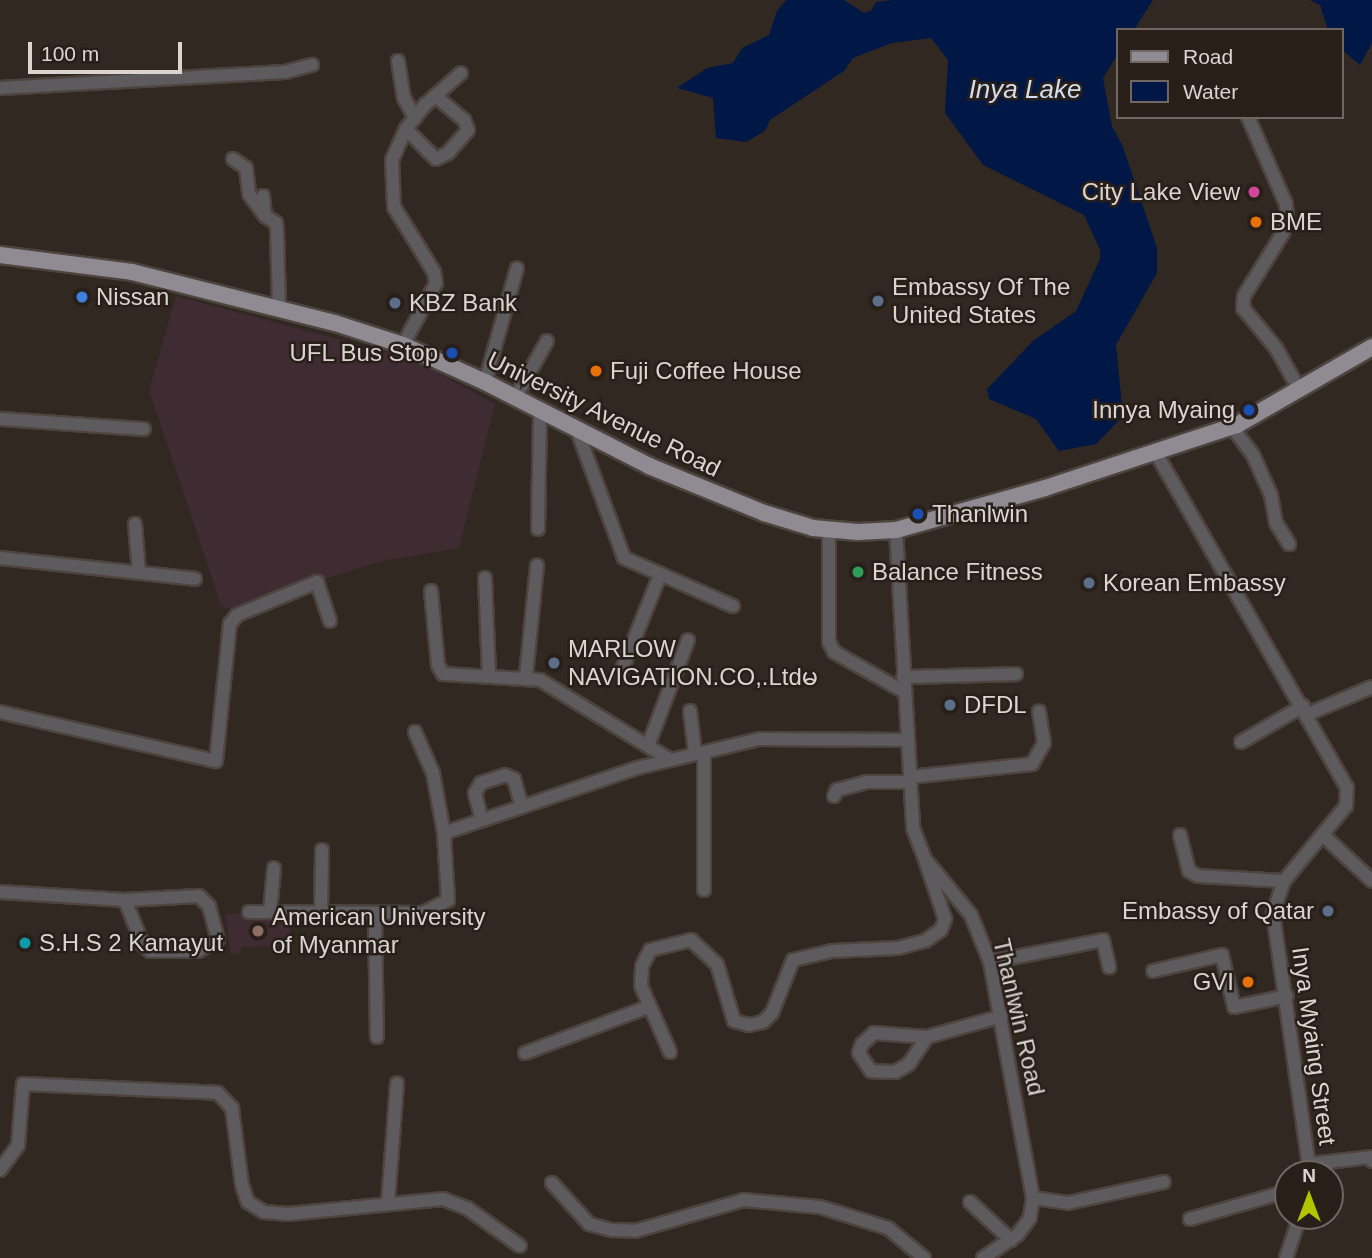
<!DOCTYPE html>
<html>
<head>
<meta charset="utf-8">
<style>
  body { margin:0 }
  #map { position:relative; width:1372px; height:1258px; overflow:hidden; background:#322822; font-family:Helvetica,"Noto Sans Myanmar",sans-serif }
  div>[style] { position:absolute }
  .education>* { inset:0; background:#3f2c33 }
  .water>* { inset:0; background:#011846 }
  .roads { filter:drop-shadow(2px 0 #4d443e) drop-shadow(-2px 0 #4d443e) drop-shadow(0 2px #4d443e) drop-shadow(0 -2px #4d443e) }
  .minor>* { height:12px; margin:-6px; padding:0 6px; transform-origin:6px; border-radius:6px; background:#5e5b5f }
  .major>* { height:16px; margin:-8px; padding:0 8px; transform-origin:8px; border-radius:8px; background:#908a93 }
  .dots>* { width:19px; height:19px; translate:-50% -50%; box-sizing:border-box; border:4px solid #281f19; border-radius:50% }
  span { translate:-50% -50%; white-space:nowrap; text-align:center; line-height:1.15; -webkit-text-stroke:5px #281f19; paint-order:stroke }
  .poi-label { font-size:24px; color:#dbd4d1 }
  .right { translate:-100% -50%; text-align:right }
  .left { translate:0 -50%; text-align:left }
  .street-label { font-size:24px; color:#dbd4d1 }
  .water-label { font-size:26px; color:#d1ddf0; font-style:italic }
  .legend { position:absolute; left:1116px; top:28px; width:228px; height:91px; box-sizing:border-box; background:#281f19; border:2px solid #706763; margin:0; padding:9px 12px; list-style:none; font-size:21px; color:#dbd4d1 }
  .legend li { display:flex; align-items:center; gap:14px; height:35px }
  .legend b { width:35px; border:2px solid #706763 }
  .north { position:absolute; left:1274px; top:1160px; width:70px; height:70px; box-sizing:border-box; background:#281f19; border:2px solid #706763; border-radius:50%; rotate:0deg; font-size:19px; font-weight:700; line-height:28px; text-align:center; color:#dbd4d1 }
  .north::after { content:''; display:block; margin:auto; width:24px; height:32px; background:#b1c500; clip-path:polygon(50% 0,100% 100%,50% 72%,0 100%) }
  .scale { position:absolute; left:28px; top:42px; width:154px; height:32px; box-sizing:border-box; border:4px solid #dbd4d1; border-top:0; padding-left:9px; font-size:21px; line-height:24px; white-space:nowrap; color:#dbd4d1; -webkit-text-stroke:5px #281f19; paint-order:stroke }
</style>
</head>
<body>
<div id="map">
  <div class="education">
    <div style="clip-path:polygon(176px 296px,412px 359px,495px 404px,459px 548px,382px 561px,227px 609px,221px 605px,149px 390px)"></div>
    <div style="clip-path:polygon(254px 913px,289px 918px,291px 945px,241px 947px,241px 954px,231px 954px,225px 914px)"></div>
  </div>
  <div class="water">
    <div style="clip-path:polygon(786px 0,844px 0,864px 13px,871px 11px,876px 2px,892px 0,1153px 0,1134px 30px,1118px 30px,1118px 54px,1103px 78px,1112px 126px,1123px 147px,1157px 248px,1157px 273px,1116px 345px,1123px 416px,1096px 444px,1059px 451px,1036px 419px,989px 399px,987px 389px,1033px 341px,1076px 311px,1100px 259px,1100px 250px,1084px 215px,983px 165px,945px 113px,948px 60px,931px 38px,892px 43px,853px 58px,844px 71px,770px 120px,765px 131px,746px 142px,716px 138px,713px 98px,677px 88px,707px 68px,733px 63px,742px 48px,769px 35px,777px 11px)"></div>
    <div style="clip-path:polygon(1310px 0,1372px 0,1372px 43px,1360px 65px,1342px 50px,1342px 30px,1328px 30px,1320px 5px)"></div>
  </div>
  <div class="roads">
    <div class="minor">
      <div style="left:398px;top:61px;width:37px;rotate:81deg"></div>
      <div style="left:404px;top:98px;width:23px;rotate:61deg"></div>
      <div style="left:0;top:88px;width:285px;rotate:-3.2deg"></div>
      <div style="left:285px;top:72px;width:28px;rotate:-15deg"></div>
      <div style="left:1248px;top:117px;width:95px;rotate:66.4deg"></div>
      <div style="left:1286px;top:204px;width:13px;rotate:86deg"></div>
      <div style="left:1287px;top:217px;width:16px;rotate:104deg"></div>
      <div style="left:1283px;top:233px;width:74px;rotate:121.8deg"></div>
      <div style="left:1244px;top:296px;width:12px;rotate:95deg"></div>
      <div style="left:1243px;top:308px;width:52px;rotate:50.5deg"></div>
      <div style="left:1276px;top:348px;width:49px;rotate:60.8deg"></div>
      <div style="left:406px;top:129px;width:42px;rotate:45deg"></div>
      <div style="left:436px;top:159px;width:13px;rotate:-27deg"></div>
      <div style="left:448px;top:153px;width:30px;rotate:-49deg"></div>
      <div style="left:468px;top:130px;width:11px;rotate:-112deg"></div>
      <div style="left:464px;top:120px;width:38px;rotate:-140deg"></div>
      <div style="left:233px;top:159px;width:16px;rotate:35deg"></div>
      <div style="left:246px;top:168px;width:26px;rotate:83deg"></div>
      <div style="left:249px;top:194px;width:27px;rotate:54deg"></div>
      <div style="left:263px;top:196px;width:20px;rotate:84deg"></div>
      <div style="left:265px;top:216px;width:13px;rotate:32deg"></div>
      <div style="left:276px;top:223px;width:7px;rotate:82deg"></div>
      <div style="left:277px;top:230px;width:77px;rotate:88.5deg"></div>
      <div style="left:403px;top:345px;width:70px;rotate:-62deg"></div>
      <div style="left:436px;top:283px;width:11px;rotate:-100deg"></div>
      <div style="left:434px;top:272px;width:76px;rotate:-121.6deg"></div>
      <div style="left:394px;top:207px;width:47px;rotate:-92.4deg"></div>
      <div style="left:392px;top:160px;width:34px;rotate:-66deg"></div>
      <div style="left:406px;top:129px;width:31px;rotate:-52deg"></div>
      <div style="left:425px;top:105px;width:48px;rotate:-41.6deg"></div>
      <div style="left:485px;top:382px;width:118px;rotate:-74.3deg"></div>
      <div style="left:515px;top:398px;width:65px;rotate:-60.7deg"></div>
      <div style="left:0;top:419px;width:144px;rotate:4deg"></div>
      <div style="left:1232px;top:427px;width:35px;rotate:53deg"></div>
      <div style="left:1253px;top:455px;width:44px;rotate:65.8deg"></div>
      <div style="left:1271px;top:495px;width:28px;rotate:80deg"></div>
      <div style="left:1276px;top:523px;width:25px;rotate:58deg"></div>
      <div style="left:577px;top:430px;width:136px;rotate:69.8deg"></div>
      <div style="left:624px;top:558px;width:119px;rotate:23.8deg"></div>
      <div style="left:1156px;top:453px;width:386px;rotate:60.3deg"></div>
      <div style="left:1347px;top:788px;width:18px;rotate:93deg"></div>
      <div style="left:1346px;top:806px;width:97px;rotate:129.6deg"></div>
      <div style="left:1284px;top:881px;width:34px;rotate:109deg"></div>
      <div style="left:1273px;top:913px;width:264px;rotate:81.9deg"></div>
      <div style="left:135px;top:524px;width:49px;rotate:85.3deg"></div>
      <div style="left:538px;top:529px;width:118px;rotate:-89deg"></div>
      <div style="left:829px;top:529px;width:113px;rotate:90deg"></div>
      <div style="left:829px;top:642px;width:11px;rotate:63deg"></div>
      <div style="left:834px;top:652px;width:79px;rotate:29.5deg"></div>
      <div style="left:896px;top:530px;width:298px;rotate:86.7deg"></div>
      <div style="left:913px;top:828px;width:33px;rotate:69deg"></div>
      <div style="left:925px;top:859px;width:72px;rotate:50.6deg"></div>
      <div style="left:971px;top:915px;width:51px;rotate:68deg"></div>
      <div style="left:990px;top:962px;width:240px;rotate:79.7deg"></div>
      <div style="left:1033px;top:1198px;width:20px;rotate:99deg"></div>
      <div style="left:1030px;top:1218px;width:21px;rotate:127deg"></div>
      <div style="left:1017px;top:1235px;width:41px;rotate:145.9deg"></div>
      <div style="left:0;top:558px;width:196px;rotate:6.1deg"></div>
      <div style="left:485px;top:578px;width:96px;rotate:87.6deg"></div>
      <div style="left:431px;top:591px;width:74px;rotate:84.6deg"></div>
      <div style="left:438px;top:665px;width:10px;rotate:61deg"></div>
      <div style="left:443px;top:674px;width:97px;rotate:3.5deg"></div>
      <div style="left:540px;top:680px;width:151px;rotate:31.5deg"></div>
      <div style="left:621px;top:672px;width:105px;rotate:-68.1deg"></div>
      <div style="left:526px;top:676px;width:111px;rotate:-84.3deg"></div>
      <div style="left:903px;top:677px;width:113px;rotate:-1.5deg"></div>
      <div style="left:690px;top:711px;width:42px;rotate:83.2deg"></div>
      <div style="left:0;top:712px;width:221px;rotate:12.8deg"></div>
      <div style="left:216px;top:761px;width:138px;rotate:-84.2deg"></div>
      <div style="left:230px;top:624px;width:11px;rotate:-52deg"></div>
      <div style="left:237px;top:615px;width:87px;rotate:-22.4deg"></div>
      <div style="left:317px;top:582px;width:41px;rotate:71.6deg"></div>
      <div style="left:1308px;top:714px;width:69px;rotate:-22.9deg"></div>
      <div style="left:1241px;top:742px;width:72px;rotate:-30.1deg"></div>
      <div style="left:648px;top:746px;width:113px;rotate:-69.3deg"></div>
      <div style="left:704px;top:752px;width:138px;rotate:90deg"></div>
      <div style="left:910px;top:777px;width:123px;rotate:-6.1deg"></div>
      <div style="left:1032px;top:764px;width:24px;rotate:-60deg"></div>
      <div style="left:1044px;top:743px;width:32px;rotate:-99deg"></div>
      <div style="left:834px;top:796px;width:7px;rotate:-63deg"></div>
      <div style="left:837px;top:790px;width:30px;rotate:-15deg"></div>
      <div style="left:866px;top:782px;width:44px"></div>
      <div style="left:482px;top:820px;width:28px;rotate:-105deg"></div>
      <div style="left:475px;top:793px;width:12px;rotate:-59deg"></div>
      <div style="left:481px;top:783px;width:25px;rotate:-18deg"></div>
      <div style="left:505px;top:775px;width:10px;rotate:24deg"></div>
      <div style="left:514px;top:779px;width:29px;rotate:74deg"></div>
      <div style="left:444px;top:833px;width:204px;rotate:-18.6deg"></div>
      <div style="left:637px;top:768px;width:126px;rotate:-13.3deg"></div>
      <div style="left:760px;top:739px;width:147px;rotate:0.4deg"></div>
      <div style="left:1180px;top:835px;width:37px;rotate:76deg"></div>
      <div style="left:1189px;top:871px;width:10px;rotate:29deg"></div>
      <div style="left:1198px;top:876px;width:86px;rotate:3.3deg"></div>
      <div style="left:1325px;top:837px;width:64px;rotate:43.1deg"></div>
      <div style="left:0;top:892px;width:125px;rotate:3.7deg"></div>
      <div style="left:125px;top:900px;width:74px;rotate:-3.1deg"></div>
      <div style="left:199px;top:896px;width:14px;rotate:45deg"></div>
      <div style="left:209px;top:906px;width:34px;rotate:75deg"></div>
      <div style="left:218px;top:939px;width:23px;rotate:149deg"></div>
      <div style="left:198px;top:951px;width:48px;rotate:180deg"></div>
      <div style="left:150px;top:951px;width:9px;rotate:-139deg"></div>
      <div style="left:143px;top:945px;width:48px;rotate:-111.8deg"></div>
      <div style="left:249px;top:912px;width:174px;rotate:0.3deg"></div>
      <div style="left:423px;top:913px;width:28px;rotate:-27deg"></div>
      <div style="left:448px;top:900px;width:67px;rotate:-93.4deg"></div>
      <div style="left:444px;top:833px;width:61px;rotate:-100.4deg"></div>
      <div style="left:433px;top:773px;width:45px;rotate:-113.7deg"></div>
      <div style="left:270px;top:912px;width:44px;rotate:-84.8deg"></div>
      <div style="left:321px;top:913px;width:63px;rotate:-89.1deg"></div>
      <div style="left:375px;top:914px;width:123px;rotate:89.1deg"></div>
      <div style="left:990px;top:962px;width:115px;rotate:-11deg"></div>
      <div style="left:1103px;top:940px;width:28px;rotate:77deg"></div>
      <div style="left:1153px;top:971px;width:71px;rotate:-13.1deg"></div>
      <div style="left:1222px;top:955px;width:53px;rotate:77deg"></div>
      <div style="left:1234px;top:1007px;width:54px;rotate:-11.7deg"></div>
      <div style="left:927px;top:1037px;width:32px;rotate:124deg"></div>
      <div style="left:909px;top:1064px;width:16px;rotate:150deg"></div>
      <div style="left:895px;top:1072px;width:24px;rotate:-178deg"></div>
      <div style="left:871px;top:1071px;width:22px;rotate:-124deg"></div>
      <div style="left:859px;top:1053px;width:9px;rotate:-72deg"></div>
      <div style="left:862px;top:1044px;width:16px;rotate:-43deg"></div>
      <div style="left:874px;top:1033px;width:53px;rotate:4.3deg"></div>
      <div style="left:927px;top:1037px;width:78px;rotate:-15.6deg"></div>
      <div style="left:670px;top:1052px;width:72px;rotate:-113.7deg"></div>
      <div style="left:641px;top:986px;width:20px;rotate:-87deg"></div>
      <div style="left:642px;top:966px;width:18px;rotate:-63deg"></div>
      <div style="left:650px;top:950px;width:42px;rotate:-13.7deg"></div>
      <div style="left:691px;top:940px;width:35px;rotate:43deg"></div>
      <div style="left:717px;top:964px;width:59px;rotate:73.4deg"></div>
      <div style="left:734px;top:1021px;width:16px;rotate:15deg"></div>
      <div style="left:749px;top:1025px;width:14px;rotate:-12deg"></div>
      <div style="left:763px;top:1022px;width:13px;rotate:-45deg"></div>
      <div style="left:772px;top:1013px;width:57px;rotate:-68.4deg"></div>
      <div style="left:793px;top:960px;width:40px;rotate:-13deg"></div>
      <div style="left:832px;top:951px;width:66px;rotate:-2.6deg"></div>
      <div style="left:898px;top:948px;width:28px;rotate:-15deg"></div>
      <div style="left:925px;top:941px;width:19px;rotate:-35deg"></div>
      <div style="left:941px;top:930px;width:12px;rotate:-70deg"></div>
      <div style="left:945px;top:919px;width:59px;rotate:-108.7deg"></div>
      <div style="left:525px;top:1053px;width:131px;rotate:-20.5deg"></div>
      <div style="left:1310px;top:1164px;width:61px;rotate:-6.5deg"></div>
      <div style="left:1371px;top:1157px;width:4px;rotate:76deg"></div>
      <div style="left:0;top:1170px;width:31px;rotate:-54deg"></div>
      <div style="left:18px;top:1145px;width:61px;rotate:-85.3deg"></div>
      <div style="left:23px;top:1084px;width:195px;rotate:2.6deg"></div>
      <div style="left:218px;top:1093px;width:21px;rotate:47deg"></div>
      <div style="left:232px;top:1108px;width:78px;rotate:82.6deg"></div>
      <div style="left:242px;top:1185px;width:18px;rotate:71deg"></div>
      <div style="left:248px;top:1202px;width:19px;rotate:32deg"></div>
      <div style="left:264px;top:1212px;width:24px;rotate:5deg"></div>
      <div style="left:288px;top:1214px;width:156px;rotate:-5.5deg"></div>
      <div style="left:443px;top:1199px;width:26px;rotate:21deg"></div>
      <div style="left:467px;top:1208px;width:65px;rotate:35.6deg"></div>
      <div style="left:552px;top:1183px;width:55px;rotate:47.9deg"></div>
      <div style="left:589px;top:1224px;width:24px;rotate:15deg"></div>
      <div style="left:612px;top:1230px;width:23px;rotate:2deg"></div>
      <div style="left:635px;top:1231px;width:113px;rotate:-15.9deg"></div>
      <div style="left:744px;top:1200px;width:76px;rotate:5.3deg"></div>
      <div style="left:820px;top:1207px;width:71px;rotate:17.2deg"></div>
      <div style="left:888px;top:1228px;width:47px;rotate:39.8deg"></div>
      <div style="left:1033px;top:1198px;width:35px;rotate:8deg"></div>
      <div style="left:1068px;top:1203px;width:98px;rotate:-12.3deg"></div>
      <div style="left:970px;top:1202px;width:56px;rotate:42.8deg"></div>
      <div style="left:388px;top:1203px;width:120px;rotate:-85.7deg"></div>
      <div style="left:1190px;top:1219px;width:102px;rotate:-15.9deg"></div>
      <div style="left:1286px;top:1258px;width:44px;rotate:-71.6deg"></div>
    </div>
    <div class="major">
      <div style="left:0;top:255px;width:133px;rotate:7.3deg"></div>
      <div style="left:132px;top:272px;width:209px;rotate:14.1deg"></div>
      <div style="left:335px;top:323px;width:71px;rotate:17.9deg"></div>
      <div style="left:403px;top:345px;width:90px;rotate:24.3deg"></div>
      <div style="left:485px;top:382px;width:184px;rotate:27.1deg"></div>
      <div style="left:649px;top:466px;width:124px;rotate:22.2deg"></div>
      <div style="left:764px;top:513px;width:51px;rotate:17deg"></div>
      <div style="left:813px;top:528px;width:45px;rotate:5.1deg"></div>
      <div style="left:858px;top:532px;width:38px;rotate:-3deg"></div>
      <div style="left:896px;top:530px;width:155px;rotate:-15.7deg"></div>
      <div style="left:1045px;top:488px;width:202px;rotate:-18.2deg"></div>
      <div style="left:1237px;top:425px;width:156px;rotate:-30deg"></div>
    </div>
  </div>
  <div class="dots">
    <div style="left:1254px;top:192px;background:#d1479c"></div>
    <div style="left:1256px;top:222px;background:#e8710a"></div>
    <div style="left:82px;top:297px;background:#3f7fe0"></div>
    <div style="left:878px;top:301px;background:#5c6f8a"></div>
    <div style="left:395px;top:303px;background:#5c6f8a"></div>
    <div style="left:452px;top:353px;background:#1a4fb4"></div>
    <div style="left:596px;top:371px;background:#e8710a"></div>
    <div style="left:1249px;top:410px;background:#1a4fb4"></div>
    <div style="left:918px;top:514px;background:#1a4fb4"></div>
    <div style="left:858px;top:572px;background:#2e9e5b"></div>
    <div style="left:1089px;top:583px;background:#5c6f8a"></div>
    <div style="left:554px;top:663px;background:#5c6f8a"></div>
    <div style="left:950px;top:705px;background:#5c6f8a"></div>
    <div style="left:1328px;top:911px;background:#5c6f8a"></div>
    <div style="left:258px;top:931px;background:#8d6e63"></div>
    <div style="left:25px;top:943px;background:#0f9aa8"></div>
    <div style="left:1248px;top:982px;background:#e8710a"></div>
  </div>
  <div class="poi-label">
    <span class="right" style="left:1240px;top:192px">City Lake View</span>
    <span class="left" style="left:1270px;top:222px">BME</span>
    <span class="left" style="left:892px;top:301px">Embassy Of The<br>United States</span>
    <span class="left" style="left:96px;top:297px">Nissan</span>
    <span class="left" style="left:409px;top:303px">KBZ Bank</span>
    <span class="right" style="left:438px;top:353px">UFL Bus Stop</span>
    <span class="left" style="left:610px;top:371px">Fuji Coffee House</span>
    <span class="right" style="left:1235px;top:410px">Innya Myaing</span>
    <span class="left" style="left:932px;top:514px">Thanlwin</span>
    <span class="left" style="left:872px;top:572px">Balance Fitness</span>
    <span class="left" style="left:1103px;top:583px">Korean Embassy</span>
    <span class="left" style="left:568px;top:663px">MARLOW<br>NAVIGATION.CO,.Ltdမ</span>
    <span class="left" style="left:964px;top:705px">DFDL</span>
    <span class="right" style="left:1314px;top:911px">Embassy of Qatar</span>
    <span class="left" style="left:272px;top:931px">American University<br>of Myanmar</span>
    <span class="left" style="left:39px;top:943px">S.H.S 2 Kamayut</span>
    <span class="right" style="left:1234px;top:982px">GVI</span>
  </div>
  <div class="street-label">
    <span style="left:604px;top:414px;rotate:26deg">University Avenue Road</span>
    <span style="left:1019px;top:1017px;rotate:77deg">Thanlwin Road</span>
    <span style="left:1314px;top:1046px;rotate:82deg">Inya Myaing Street</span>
  </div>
  <div class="water-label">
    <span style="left:1025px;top:90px">Inya Lake</span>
  </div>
  <ul class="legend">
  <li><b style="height:9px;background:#908a93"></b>Road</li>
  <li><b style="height:19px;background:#011846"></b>Water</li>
  </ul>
  <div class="north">N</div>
  <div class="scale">100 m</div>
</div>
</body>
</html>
